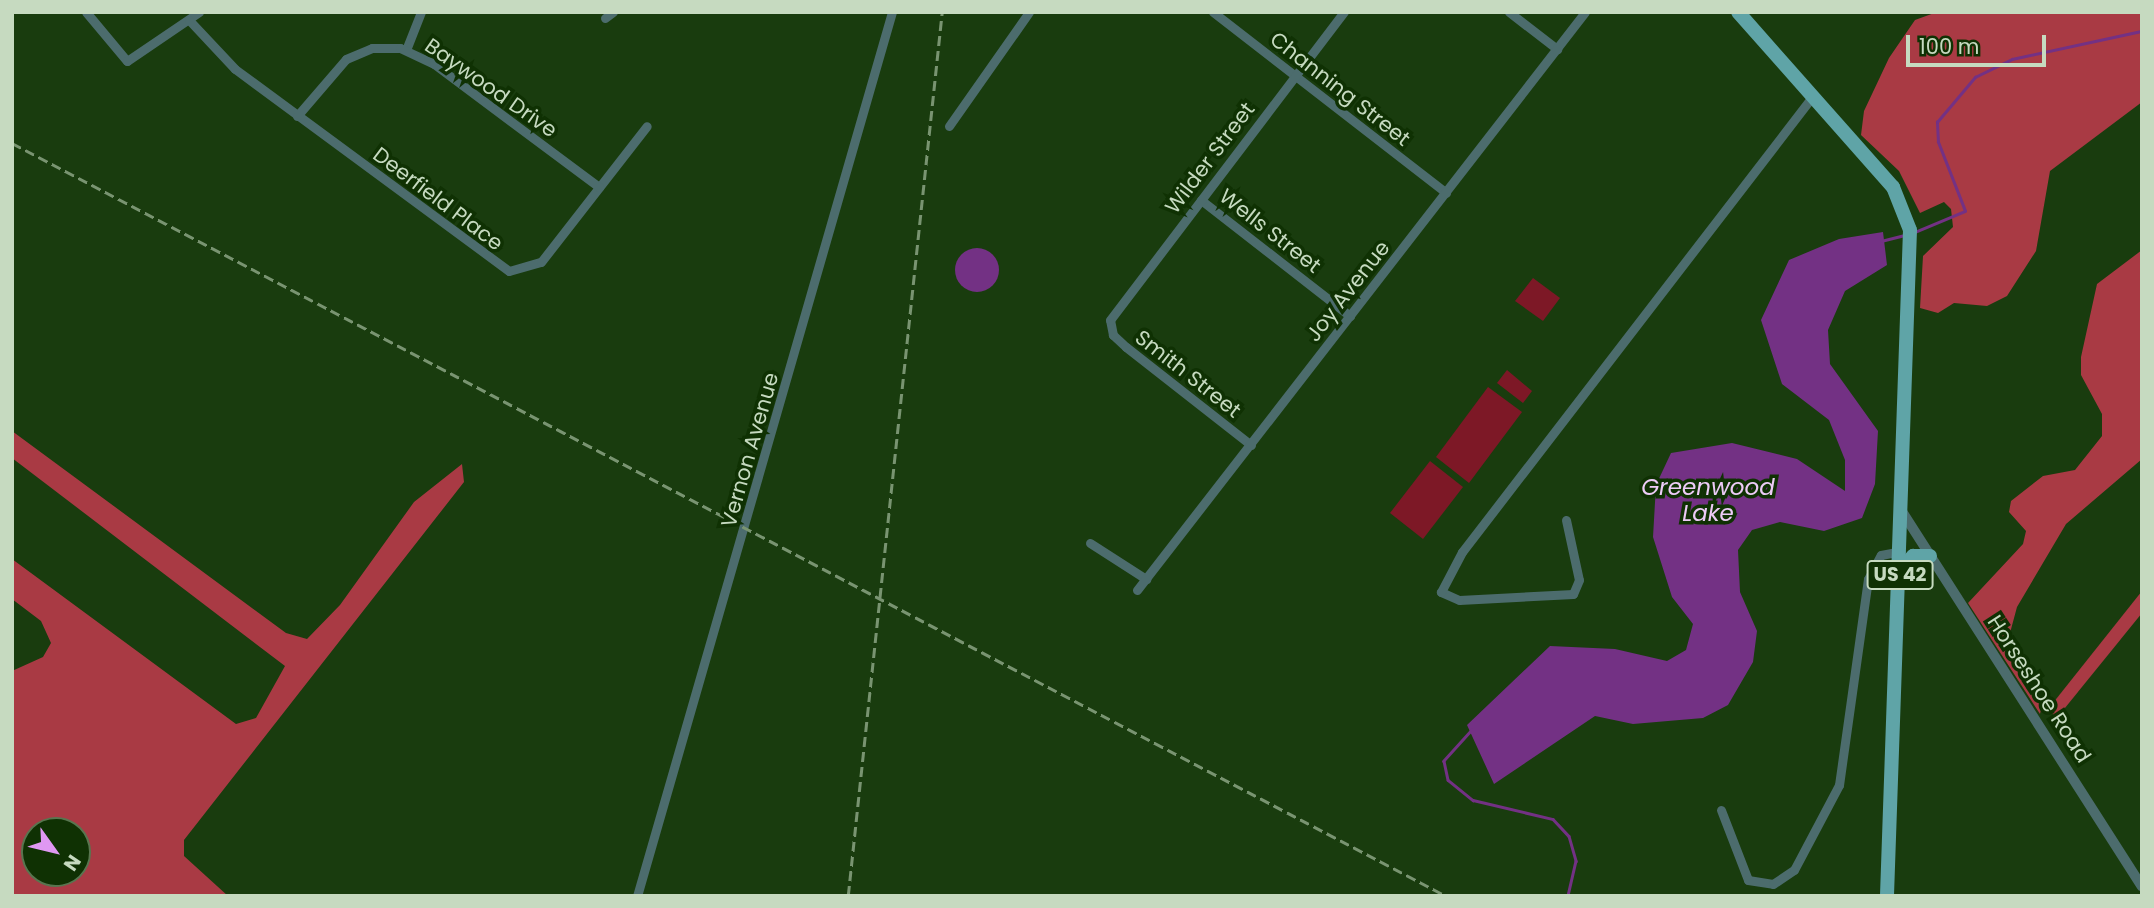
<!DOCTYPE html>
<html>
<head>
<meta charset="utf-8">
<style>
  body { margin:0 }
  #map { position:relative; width:2154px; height:908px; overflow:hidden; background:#193c0e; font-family:Poppins,sans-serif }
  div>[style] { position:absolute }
  .green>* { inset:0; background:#7d1826 }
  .forest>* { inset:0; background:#a93a44 }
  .water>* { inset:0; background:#733184 }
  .round { border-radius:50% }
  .stream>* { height:2.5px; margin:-1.25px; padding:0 1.25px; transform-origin:1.25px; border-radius:1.25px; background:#733184 }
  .minor>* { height:9px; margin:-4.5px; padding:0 4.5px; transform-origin:4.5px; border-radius:4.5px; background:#4c6c6d }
  .tertiary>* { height:10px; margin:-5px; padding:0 5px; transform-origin:5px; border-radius:5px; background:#4c6c6d }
  .primary>* { height:14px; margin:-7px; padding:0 7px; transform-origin:7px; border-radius:7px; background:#5fa4a7 }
  .rail>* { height:2.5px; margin-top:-1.25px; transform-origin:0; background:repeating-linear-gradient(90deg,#799471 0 10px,transparent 0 15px) }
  span { translate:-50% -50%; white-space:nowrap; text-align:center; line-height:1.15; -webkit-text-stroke:7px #0f3103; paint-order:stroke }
  .shield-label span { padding:2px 5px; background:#0f3103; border:2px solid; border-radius:5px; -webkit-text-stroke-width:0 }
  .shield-label { font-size:19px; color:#c6dac0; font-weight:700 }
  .street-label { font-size:21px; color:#c6dac0 }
  .water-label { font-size:23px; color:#edcbf7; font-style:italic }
  .frame { position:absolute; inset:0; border:14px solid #c6dac0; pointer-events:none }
  .north { position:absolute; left:21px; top:817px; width:70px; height:70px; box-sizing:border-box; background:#0f3103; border:2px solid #58754f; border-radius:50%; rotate:124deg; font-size:19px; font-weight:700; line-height:28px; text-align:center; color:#c6dac0 }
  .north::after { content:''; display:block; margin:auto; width:24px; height:32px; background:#df98f2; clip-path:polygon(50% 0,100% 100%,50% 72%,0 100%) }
  .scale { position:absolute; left:1906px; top:35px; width:140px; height:32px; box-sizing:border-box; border:4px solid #c6dac0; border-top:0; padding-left:9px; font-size:21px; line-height:24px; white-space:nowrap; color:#c6dac0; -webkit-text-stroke:5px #0f3103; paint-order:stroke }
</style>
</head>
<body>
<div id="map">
  <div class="green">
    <div style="clip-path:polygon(1533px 278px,1560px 298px,1543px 321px,1515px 301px)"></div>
    <div style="clip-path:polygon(1507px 370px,1532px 391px,1523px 403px,1497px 383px)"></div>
    <div style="clip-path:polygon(1488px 387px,1522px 412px,1469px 483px,1436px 457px)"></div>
    <div style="clip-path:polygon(1430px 461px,1463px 487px,1423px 539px,1390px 513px)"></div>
  </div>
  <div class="forest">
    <div style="clip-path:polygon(1937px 12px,2142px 12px,2142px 102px,2050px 171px,2036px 251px,2007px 296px,1987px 306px,1954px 303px,1938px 313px,1920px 308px,1923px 256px,1953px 227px,1951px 209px,1944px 202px,1920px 213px,1899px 171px,1861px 135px,1864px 111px,1889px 58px,1915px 20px)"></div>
    <div style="clip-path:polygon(2142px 250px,2142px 459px,2066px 524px,2017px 607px,2010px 633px,2013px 653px,2043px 701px,2040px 714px,1968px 603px,2023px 544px,2026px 531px,2009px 512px,2011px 501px,2043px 476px,2075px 470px,2102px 436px,2102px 414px,2081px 375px,2081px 357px,2097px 284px)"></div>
    <div style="clip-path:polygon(evenodd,12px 431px,286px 633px,307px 639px,340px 605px,414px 502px,462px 464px,464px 482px,184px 840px,184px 856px,228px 896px,12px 896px,12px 671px,43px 657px,51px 643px,41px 621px,12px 599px,12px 559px,236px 724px,256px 718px,285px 666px,12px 458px,12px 431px,35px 831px,77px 831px,77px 873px,35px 873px,35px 831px)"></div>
    <div style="clip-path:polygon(2142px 591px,2142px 613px,2056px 719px,2049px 708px)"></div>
  </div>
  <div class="water">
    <div style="clip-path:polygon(1883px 232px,1887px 265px,1845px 291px,1828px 330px,1830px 364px,1878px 431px,1875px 484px,1862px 518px,1824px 531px,1780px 522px,1752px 530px,1738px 550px,1740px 592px,1757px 631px,1753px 662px,1728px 705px,1703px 718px,1633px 724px,1595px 716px,1494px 784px,1467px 725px,1550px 646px,1615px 649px,1667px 661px,1686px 650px,1693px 624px,1672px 597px,1653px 537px,1656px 485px,1671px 453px,1732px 443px,1797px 459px,1845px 491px,1845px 460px,1829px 420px,1782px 384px,1761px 320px,1789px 260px,1839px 239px)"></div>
    <div class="round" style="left:955px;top:248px;width:44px;height:44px"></div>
  </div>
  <div class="stream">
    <div style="left:1915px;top:232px;width:54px;rotate:-22.8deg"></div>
    <div style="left:1965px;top:211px;width:74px;rotate:-111.4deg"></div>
    <div style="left:1938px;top:142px;width:20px;rotate:-93deg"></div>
    <div style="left:1937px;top:122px;width:59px;rotate:-49.8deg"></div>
    <div style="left:1975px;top:77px;width:41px;rotate:-25.9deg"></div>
    <div style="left:2012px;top:59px;width:133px;rotate:-12.2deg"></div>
    <div style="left:1881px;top:241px;width:25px;rotate:-14deg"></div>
    <div style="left:1472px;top:730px;width:42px;rotate:132.1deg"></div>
    <div style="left:1444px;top:761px;width:19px;rotate:78deg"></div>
    <div style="left:1448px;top:780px;width:32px;rotate:39deg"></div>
    <div style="left:1473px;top:800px;width:82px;rotate:13.4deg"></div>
    <div style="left:1553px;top:819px;width:23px;rotate:47deg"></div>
    <div style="left:1569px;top:836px;width:26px;rotate:74deg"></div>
    <div style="left:1576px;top:861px;width:36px;rotate:103deg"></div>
  </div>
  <div class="minor">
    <div style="left:86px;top:12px;width:64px;rotate:50.1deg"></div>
    <div style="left:127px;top:61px;width:87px;rotate:-34.2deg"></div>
    <div style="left:1213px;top:12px;width:295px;rotate:37.8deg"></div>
    <div style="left:1509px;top:12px;width:61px;rotate:37.6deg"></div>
    <div style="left:605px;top:18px;width:10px;rotate:-37deg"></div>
    <div style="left:189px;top:20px;width:67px;rotate:46.8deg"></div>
    <div style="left:235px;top:69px;width:340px;rotate:36.4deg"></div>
    <div style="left:509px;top:271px;width:33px;rotate:-16deg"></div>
    <div style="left:541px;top:262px;width:172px;rotate:-52.1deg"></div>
    <div style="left:406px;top:50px;width:41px;rotate:-68.5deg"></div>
    <div style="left:297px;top:116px;width:75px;rotate:-49.3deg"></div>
    <div style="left:346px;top:59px;width:28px;rotate:-23deg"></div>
    <div style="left:372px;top:48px;width:28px"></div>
    <div style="left:400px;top:48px;width:38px;rotate:25deg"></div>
    <div style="left:434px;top:64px;width:206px;rotate:36.7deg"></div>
    <div style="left:949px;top:126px;width:139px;rotate:-54.9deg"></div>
    <div style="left:1201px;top:200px;width:189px;rotate:37.9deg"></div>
    <div style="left:1251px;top:445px;width:159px;rotate:-141.9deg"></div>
    <div style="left:1126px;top:347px;width:18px;rotate:-137deg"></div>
    <div style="left:1113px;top:335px;width:15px;rotate:-101deg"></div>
    <div style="left:1110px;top:320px;width:387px;rotate:-52.8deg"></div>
    <div style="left:1566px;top:520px;width:61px;rotate:77.8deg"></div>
    <div style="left:1579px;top:580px;width:15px;rotate:113deg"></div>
    <div style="left:1573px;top:594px;width:114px;rotate:177deg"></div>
    <div style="left:1459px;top:600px;width:20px;rotate:-156deg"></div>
    <div style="left:1441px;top:592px;width:45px;rotate:-62.3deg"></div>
    <div style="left:1462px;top:552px;width:574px;rotate:-52.43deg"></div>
    <div style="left:1090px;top:543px;width:67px;rotate:32.7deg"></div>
    <div style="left:1137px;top:590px;width:731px;rotate:-52.22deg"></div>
    <div style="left:1721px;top:810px;width:75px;rotate:68.9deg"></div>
    <div style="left:1748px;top:880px;width:25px;rotate:9deg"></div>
    <div style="left:1773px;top:884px;width:25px;rotate:-34deg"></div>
    <div style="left:1794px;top:870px;width:96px;rotate:-62.1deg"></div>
    <div style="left:1839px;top:785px;width:208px;rotate:-82deg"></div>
    <div style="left:1868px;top:579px;width:27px;rotate:-62deg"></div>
    <div style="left:1881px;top:555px;width:20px;rotate:-11deg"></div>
    <div style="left:637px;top:896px;width:920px;rotate:-73.91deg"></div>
  </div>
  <div class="tertiary">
    <div style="left:1903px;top:513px;width:443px;rotate:57.4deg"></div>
  </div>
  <div class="primary">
    <div style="left:1738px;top:12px;width:234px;rotate:48.5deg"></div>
    <div style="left:1893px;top:187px;width:46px;rotate:68.4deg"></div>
    <div style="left:1910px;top:230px;width:666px;rotate:91.98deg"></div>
    <div style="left:1901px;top:569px;width:18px;rotate:-47deg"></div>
    <div style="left:1913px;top:556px;width:17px"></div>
  </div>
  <div class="rail">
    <div style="left:12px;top:143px;width:1620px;rotate:27.7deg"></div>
    <div style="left:848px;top:896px;width:889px;rotate:-83.93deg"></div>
  </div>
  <div class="shield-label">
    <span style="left:1900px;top:575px">US 42</span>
  </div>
  <div class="street-label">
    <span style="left:491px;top:88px;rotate:35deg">Baywood Drive</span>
    <span style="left:1340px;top:89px;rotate:38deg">Channing Street</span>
    <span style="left:1210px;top:158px;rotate:-53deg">Wilder Street</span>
    <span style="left:438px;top:199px;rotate:37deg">Deerfield Place</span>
    <span style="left:1270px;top:231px;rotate:38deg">Wells Street</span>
    <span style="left:1348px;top:291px;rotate:-52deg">Joy Avenue</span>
    <span style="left:1188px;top:374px;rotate:38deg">Smith Street</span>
    <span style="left:750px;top:450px;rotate:-74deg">Vernon Avenue</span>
    <span style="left:2039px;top:689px;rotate:57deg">Horseshoe Road</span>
  </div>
  <div class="water-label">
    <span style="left:1708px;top:500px">Greenwood<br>Lake</span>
  </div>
  <div class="frame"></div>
  <div class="north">N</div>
  <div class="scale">100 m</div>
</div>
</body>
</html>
